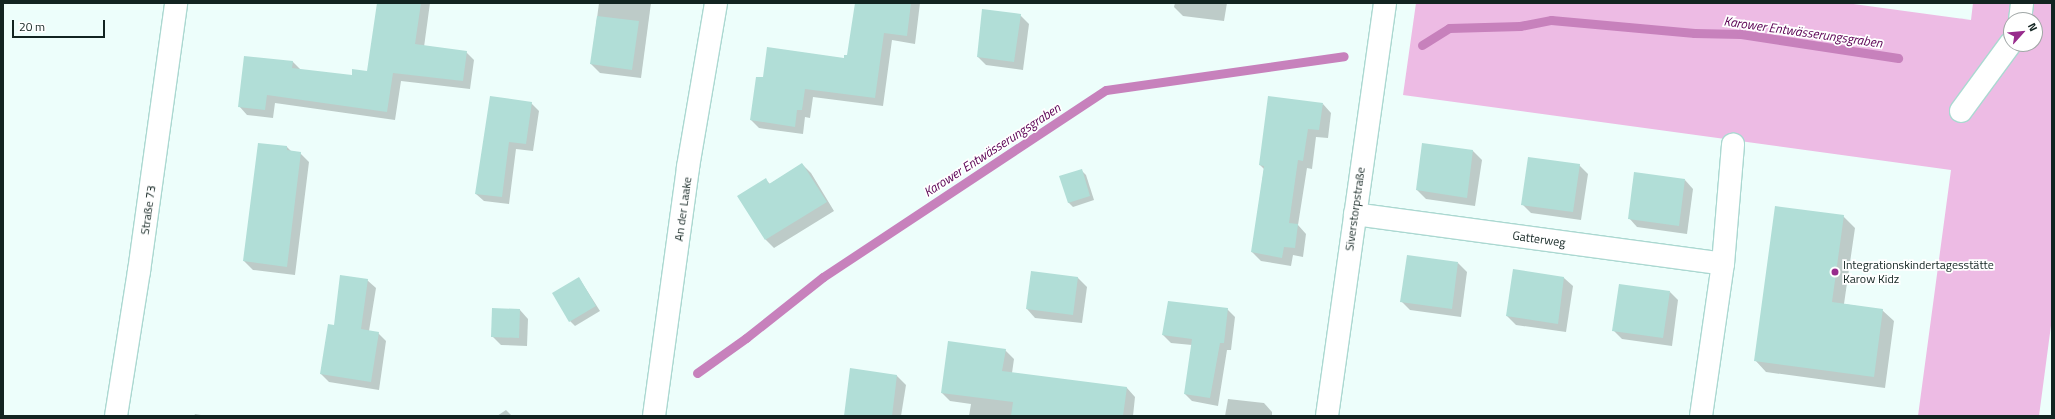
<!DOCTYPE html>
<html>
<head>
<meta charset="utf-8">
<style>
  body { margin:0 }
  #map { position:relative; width:2055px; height:419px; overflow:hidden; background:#edfefb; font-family:"Titillium Web",sans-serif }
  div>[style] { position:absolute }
  .green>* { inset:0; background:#edbbe4 }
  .shadow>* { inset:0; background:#0003 }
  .stream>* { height:9px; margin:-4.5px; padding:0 4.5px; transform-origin:4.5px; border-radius:4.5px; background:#c781bc }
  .building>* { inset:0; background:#b1ded7 }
  .roads { filter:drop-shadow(1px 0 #abd8d1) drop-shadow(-1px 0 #abd8d1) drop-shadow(0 1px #abd8d1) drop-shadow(0 -1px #abd8d1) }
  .minor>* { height:22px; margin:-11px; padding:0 11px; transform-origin:11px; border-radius:11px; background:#fff }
  .dots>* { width:11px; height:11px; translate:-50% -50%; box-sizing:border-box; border:2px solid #fff; border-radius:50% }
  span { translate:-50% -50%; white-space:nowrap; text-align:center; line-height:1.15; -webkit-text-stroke:3.5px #fff; paint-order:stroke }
  .street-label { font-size:12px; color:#122421 }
  .poi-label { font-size:12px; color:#122421 }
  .left { translate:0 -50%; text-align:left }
  .water-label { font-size:13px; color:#5a0053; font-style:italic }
  .frame { position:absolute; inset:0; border:4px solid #122421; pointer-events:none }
  .north { position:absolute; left:2003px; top:12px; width:40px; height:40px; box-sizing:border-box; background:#fff; border:1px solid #a0a7a6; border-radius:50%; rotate:63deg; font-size:11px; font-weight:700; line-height:16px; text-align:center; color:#122421 }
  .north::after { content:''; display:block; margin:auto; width:14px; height:18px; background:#982b8c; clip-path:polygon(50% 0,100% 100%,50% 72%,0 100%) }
  .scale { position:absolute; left:12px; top:20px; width:93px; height:18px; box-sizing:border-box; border:2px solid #122421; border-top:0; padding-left:5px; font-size:12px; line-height:14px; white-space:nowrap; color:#122421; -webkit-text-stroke:3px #fff; paint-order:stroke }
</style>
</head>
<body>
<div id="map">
  <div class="green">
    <div style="clip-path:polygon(evenodd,1416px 3px,1846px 3px,1971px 20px,1973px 3px,2052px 3px,2052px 318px,2039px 416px,1918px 416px,1951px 170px,1403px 95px,1416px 3px,2011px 20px,2035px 20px,2035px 44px,2011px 44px,2011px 20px)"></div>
  </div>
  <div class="shadow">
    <div style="clip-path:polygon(378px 3px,430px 3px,424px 47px,466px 52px,474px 60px,470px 89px,401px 81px,395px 120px,275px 103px,273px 118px,247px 115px,239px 106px,245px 57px,293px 62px,301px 70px,353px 76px,368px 72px)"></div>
    <div style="clip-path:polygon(599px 3px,651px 3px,641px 78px,600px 73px,591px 64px)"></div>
    <div style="clip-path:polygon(856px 3px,920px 3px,915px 44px,892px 40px,883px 106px,813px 97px,810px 118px,805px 117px,803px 134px,759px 128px,751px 120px,764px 78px,845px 59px,848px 56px)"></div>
    <div style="clip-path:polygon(1175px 3px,1227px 3px,1224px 21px,1183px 16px,1174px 7px)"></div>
    <div style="clip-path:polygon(1020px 15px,1029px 24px,1023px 70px,986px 65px,978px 57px)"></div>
    <div style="clip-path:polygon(531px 103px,539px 111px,533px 151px,516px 149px,509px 204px,484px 201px,476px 194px)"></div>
    <div style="clip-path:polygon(1323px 104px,1331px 113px,1328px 138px,1316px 137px,1312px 169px,1307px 168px,1298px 225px,1306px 234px,1303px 257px,1293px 255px,1291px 266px,1261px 261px,1252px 252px,1264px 169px,1260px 165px)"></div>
    <div style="clip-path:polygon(259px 144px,287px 147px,292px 152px,300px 153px,309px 162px,295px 275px,253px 270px,244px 261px)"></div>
    <div style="clip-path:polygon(1423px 144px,1473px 151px,1482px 160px,1475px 206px,1426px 199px,1417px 190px)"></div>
    <div style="clip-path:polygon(802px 164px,811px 173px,834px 211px,774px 248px,766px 240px,766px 180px,770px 184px)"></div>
    <div style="clip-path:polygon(1579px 165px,1588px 174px,1581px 220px,1531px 213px,1522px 204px)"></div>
    <div style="clip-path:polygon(1081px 170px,1086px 175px,1094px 200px,1073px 207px,1068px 202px)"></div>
    <div style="clip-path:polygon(1685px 180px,1693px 189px,1687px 234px,1637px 227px,1629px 218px)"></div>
    <div style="clip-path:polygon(1843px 216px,1855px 228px,1844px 304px,1882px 310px,1894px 321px,1885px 388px,1766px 372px,1755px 360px)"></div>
    <div style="clip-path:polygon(1458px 263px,1467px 272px,1461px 317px,1410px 310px,1402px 302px)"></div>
    <div style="clip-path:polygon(1514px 270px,1564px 278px,1573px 286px,1566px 332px,1516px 325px,1507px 316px)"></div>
    <div style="clip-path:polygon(1032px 272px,1078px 278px,1087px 287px,1082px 323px,1035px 318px,1027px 309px)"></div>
    <div style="clip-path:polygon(579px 278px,600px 311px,575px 326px,570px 321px)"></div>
    <div style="clip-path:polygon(367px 280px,376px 288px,369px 331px,378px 333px,386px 341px,379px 390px,329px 382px,321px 374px,335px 326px)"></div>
    <div style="clip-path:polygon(1670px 292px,1678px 300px,1672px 346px,1622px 339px,1613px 330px)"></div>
    <div style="clip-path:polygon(1227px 309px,1235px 317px,1231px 350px,1227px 350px,1218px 406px,1192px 401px,1185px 394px,1192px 345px,1171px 343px,1163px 335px)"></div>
    <div style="clip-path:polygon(520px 310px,528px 319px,527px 346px,501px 345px,492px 336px)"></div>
    <div style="clip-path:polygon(1005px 350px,1014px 359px,1012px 373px,1127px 388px,1135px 397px,1133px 416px,969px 416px,971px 404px,950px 401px,942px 393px)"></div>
    <div style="clip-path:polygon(851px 369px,897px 376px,906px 385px,901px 416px,845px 416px)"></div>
    <div style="clip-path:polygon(1228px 399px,1264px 403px,1272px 412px,1272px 416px,1225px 416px)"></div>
    <div style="clip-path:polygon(506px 410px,512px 416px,497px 416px)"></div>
    <div style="clip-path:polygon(195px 414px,207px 416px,194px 416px)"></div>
  </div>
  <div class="stream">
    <div style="left:1422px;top:45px;width:32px;rotate:-32deg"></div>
    <div style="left:1449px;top:28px;width:71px;rotate:-1.6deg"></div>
    <div style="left:1520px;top:26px;width:32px;rotate:-11deg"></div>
    <div style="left:1551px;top:20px;width:144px;rotate:5.2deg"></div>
    <div style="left:1694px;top:33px;width:47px;rotate:1.2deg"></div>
    <div style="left:1741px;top:34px;width:159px;rotate:8.7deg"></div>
    <div style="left:697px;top:373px;width:60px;rotate:-35.5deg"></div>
    <div style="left:746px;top:338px;width:98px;rotate:-38.4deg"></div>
    <div style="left:823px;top:277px;width:339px;rotate:-33.5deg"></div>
    <div style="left:1106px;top:90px;width:240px;rotate:-8.1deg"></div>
  </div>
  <div class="building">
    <div style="clip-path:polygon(377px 3px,421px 3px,415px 44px,467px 51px,463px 81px,393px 73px,387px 112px,267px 95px,265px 110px,238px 107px,244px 56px,293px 61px,292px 68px,352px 75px,352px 69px,367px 71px)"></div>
    <div style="clip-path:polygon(855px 3px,911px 3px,907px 36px,884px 33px,875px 98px,805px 89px,802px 110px,797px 110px,795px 127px,750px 120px,756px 77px,763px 77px,767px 47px,844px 58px,844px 55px,847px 55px)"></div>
    <div style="clip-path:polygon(982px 9px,1021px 14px,1014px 62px,977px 57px)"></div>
    <div style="clip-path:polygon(597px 16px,639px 21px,632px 70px,590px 64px)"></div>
    <div style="clip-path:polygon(490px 96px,532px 102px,526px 144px,509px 142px,502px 197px,475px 194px)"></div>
    <div style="clip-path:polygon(1268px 96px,1323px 103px,1319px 130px,1308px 129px,1303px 161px,1298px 160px,1289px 223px,1298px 224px,1295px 248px,1284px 247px,1282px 258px,1251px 252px,1264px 166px,1259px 165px)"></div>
    <div style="clip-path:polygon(258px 143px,287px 146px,287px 150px,301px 152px,287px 267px,243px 261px)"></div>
    <div style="clip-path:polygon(1422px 143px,1473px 150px,1467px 198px,1416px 190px)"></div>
    <div style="clip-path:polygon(1528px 157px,1580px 164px,1573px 212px,1521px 205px)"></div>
    <div style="clip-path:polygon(802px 163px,827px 202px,765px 240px,737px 196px,766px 178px,769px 184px)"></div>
    <div style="clip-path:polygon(1082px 169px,1090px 196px,1068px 203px,1059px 176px)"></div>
    <div style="clip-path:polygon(1634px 172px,1685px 179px,1679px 226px,1628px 219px)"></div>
    <div style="clip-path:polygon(1775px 206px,1844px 215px,1832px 302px,1883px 309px,1874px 377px,1754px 361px)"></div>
    <div style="clip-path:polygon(1407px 255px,1458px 262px,1452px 309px,1400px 302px)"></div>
    <div style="clip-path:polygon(1513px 269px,1564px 277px,1558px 324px,1506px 316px)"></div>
    <div style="clip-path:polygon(1031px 271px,1078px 277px,1073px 315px,1026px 309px)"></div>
    <div style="clip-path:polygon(340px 275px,368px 279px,361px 329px,379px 332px,371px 382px,320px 374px,328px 324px,334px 325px)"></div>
    <div style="clip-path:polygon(579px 277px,596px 306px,569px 322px,552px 293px)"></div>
    <div style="clip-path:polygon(1619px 284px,1670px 291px,1663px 338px,1612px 331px)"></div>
    <div style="clip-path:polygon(1168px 301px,1228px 308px,1224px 343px,1220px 343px,1210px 398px,1184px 394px,1192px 339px,1162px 335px)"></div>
    <div style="clip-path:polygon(492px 308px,520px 309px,519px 338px,491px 337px)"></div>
    <div style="clip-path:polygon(948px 341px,1006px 349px,1002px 371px,1127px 387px,1123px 416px,1011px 416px,1013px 402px,941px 393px)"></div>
    <div style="clip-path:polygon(850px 368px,897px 375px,892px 416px,844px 416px)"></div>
  </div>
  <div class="roads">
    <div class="minor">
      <div style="left:2020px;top:20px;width:17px;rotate:-83deg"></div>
      <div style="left:1961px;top:111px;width:84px;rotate:-53.7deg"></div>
      <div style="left:1355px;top:214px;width:371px;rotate:7.7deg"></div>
      <div style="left:116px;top:416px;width:147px;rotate:-81deg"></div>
      <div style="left:139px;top:271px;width:271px;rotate:-82.1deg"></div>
      <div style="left:654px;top:416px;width:251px;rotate:-82.2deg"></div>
      <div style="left:688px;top:167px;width:166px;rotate:-80.3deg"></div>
      <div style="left:1327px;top:416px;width:417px;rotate:-82deg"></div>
      <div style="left:1701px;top:416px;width:154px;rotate:-81.8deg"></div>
      <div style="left:1723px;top:264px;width:120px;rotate:-85.2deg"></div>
    </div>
  </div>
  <div class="dots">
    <div style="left:1835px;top:272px;background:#982b8c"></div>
  </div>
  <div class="street-label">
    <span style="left:683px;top:209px;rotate:-82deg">An der Laake</span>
    <span style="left:1355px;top:209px;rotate:-82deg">Siverstorpstraße</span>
    <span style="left:148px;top:210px;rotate:-82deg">Straße 73</span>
    <span style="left:1539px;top:239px;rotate:8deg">Gatterweg</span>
  </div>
  <div class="poi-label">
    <span class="left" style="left:1843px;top:272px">Integrationskindertagesstätte<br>Karow Kidz</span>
  </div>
  <div class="water-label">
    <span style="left:1803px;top:32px;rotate:8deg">Karower Entwässerungsgraben</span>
    <span style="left:992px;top:150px;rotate:-33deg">Karower Entwässerungsgraben</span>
  </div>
  <div class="frame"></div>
  <div class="north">N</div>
  <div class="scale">20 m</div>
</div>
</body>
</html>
